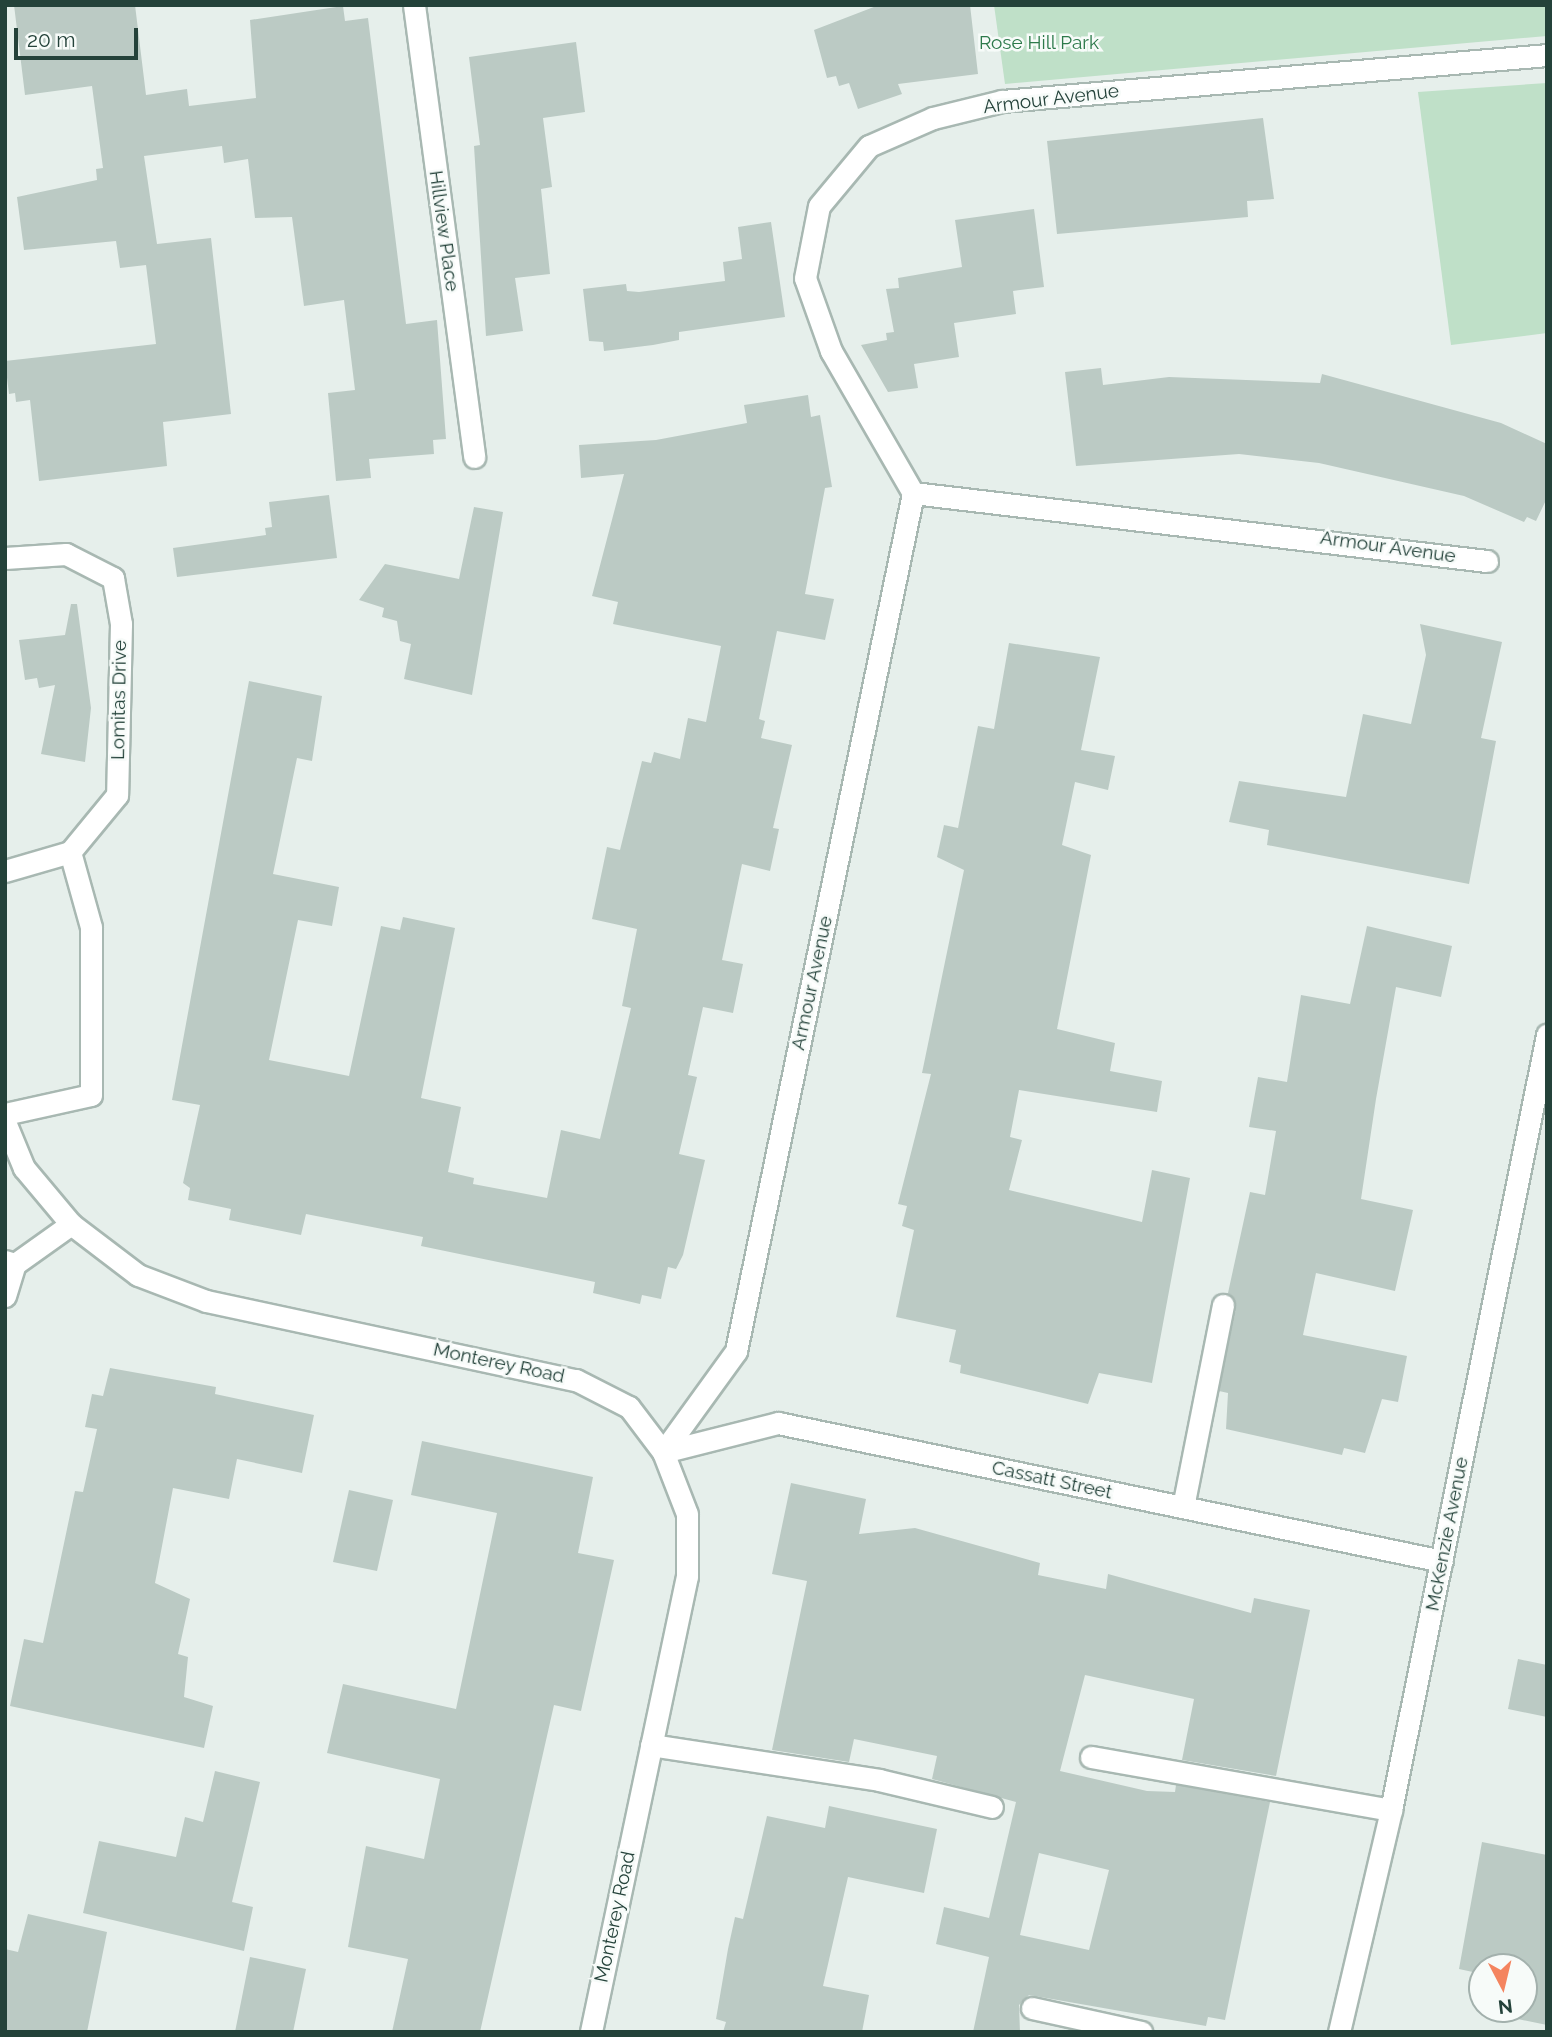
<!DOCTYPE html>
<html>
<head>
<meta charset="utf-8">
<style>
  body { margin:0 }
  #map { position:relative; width:1552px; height:2037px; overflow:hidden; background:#e6efeb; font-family:Raleway,sans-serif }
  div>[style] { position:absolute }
  .green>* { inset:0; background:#bfe0c8 }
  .building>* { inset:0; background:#bbcac4 }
  .roads { filter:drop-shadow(2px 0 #a8b8b2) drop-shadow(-2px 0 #a8b8b2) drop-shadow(0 2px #a8b8b2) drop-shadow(0 -2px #a8b8b2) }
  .minor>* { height:21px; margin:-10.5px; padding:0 10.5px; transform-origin:10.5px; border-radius:10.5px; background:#fff }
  span { translate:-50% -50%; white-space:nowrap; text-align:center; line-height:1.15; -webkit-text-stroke:5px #f7fbf9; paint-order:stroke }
  .park-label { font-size:19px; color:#2d7a4b }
  .street-label { font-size:19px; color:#24423a }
  .frame { position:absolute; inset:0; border:7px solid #24423a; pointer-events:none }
  .north { position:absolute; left:1468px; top:1953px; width:70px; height:70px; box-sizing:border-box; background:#f7fbf9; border:2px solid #a3b1ad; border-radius:50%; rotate:173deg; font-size:19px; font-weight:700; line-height:28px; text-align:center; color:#24423a }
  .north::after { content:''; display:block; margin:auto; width:24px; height:32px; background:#f4845f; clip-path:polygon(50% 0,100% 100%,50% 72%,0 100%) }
  .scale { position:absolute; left:14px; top:28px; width:124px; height:32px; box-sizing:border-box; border:4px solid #24423a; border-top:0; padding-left:9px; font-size:21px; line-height:24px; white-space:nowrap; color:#24423a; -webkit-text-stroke:5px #f7fbf9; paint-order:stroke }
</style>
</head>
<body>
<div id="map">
  <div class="green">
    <div style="clip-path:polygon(994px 5px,1547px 5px,1547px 36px,1005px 84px)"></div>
    <div style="clip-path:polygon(1547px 83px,1547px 333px,1451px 345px,1418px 92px)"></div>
  </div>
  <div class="building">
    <div style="clip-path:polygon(14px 5px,135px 5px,146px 95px,187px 89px,189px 106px,256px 98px,250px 20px,343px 6px,345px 21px,368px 18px,406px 324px,437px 320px,446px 439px,433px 440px,434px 454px,369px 459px,371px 478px,336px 481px,328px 393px,355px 390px,344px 300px,304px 306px,292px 217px,255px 218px,248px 159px,224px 163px,222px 146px,144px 156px,157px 244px,211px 238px,231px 414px,163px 422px,167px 466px,39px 481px,30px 400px,16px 402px,15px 393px,9px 394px,5px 361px,156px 344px,146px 265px,120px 268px,116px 241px,24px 250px,17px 197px,97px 180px,96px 169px,103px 168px,92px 86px,25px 95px)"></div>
    <div style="clip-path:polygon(879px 5px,970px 5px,978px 74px,898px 84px,902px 94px,858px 109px,849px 83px,839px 86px,836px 76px,827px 78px,814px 30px)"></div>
    <div style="clip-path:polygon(576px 42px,585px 112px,543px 118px,552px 187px,541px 189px,550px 274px,515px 278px,523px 331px,486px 336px,474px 146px,480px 145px,469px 57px)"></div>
    <div style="clip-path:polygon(1263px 118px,1274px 199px,1247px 201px,1248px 217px,1057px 234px,1047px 141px)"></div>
    <div style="clip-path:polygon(1034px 209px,1044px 287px,1013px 291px,1016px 314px,954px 323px,959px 357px,914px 364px,918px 388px,888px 392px,861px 345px,887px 340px,886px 333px,894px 332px,886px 289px,899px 288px,898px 278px,962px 267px,955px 220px)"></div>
    <div style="clip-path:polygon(771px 222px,785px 317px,679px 332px,679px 340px,653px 345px,604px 351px,603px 342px,589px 341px,583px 289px,626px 284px,627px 291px,639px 292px,725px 281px,723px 262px,742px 259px,738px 227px)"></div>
    <div style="clip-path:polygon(1101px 368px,1103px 385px,1169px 377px,1320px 383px,1322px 374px,1501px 423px,1547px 444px,1547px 498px,1536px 521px,1527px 517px,1524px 522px,1464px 496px,1319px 463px,1239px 454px,1076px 466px,1065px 372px)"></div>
    <div style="clip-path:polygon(808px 395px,811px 417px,820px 415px,832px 487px,825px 488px,805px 594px,834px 599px,825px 640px,777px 631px,759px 719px,765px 721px,761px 738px,792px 745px,773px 828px,779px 829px,770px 871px,742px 864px,722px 960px,743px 964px,733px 1013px,703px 1007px,688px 1075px,697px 1077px,679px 1154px,705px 1160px,683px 1255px,676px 1269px,668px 1267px,661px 1299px,642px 1295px,640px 1304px,593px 1293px,595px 1282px,421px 1246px,423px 1237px,306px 1214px,301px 1235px,229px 1220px,231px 1209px,188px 1200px,190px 1188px,183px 1183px,200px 1105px,172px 1100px,249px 681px,322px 696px,312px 761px,297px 758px,273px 874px,339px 887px,332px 926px,298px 920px,269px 1060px,349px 1076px,381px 926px,400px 930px,403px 917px,455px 928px,421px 1098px,461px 1107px,448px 1172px,474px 1178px,473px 1184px,547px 1198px,561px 1130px,600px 1139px,631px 1008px,622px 1006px,637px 929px,592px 919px,607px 847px,620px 850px,642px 761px,651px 763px,654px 752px,680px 759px,688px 718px,706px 722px,721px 646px,613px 624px,618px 602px,592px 596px,624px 474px,581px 478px,579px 445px,656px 440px,747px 423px,744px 405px)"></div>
    <div style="clip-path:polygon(329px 495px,337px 558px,177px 577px,173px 548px,266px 535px,265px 528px,272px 527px,269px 502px)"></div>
    <div style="clip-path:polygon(474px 507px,503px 512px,472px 695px,404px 679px,411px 644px,400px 641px,397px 621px,382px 617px,384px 608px,359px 600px,385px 564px,459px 579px)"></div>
    <div style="clip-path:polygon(71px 604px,77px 604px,91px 708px,85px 762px,41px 754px,55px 685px,39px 688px,37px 678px,25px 680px,19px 640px,65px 635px)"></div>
    <div style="clip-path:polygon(1420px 624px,1502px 642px,1481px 738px,1496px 741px,1469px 884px,1267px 845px,1269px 830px,1229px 822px,1239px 781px,1346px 797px,1363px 714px,1411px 724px,1426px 655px)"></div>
    <div style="clip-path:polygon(1009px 643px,1100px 657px,1081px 750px,1115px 756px,1108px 790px,1075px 782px,1062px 845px,1091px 855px,1057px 1029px,1115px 1043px,1110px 1071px,1162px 1081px,1157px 1112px,1019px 1090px,1010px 1137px,1022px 1140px,1009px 1190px,1142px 1222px,1152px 1170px,1190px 1178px,1152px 1383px,1099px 1373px,1088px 1404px,960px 1373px,961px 1365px,949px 1362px,956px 1330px,896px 1317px,914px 1230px,902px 1226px,907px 1206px,898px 1204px,931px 1074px,922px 1073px,964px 870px,937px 857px,944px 825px,958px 828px,978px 726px,994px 729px)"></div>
    <div style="clip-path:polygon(1367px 926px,1452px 946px,1441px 997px,1396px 987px,1376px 1099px,1361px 1199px,1413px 1210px,1395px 1291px,1316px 1273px,1303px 1335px,1407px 1356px,1398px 1402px,1382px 1399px,1365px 1453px,1344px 1448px,1342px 1455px,1226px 1429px,1228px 1393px,1219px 1391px,1236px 1308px,1228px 1293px,1250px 1192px,1265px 1195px,1276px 1131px,1249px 1127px,1258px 1077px,1287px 1082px,1301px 995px,1350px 1004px)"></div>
    <div style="clip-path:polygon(110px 1368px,216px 1387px,215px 1394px,314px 1415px,302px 1473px,237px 1459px,229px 1499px,173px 1488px,155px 1583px,190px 1599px,178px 1654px,188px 1657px,184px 1697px,213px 1706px,204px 1748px,10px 1706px,24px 1639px,43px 1643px,75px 1491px,83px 1492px,97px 1429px,85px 1427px,92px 1394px,103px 1396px)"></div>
    <div style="clip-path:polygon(422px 1441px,593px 1477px,578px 1553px,614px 1560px,581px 1711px,554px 1705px,480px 2032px,392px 2032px,408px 1959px,348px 1947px,366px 1846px,424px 1859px,440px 1779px,327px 1753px,343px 1684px,456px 1709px,497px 1513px,411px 1495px)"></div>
    <div style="clip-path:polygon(evenodd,791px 1483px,866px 1499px,859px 1534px,915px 1528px,1040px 1563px,1038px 1575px,1106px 1589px,1108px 1574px,1251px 1613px,1254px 1598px,1310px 1610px,1276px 1776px,1182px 1760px,1194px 1699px,1085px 1675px,1060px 1771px,1147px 1791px,1175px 1792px,1176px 1785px,1270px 1802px,1225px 2020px,1208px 2017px,1206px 2026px,1029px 1995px,1019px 2005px,1020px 2032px,973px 2032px,989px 1957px,936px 1944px,944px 1907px,989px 1918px,1016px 1802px,932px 1779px,937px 1756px,854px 1739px,849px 1762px,772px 1750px,807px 1581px,772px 1574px,791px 1483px,1039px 1853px,1109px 1870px,1089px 1950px,1020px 1935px,1039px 1853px)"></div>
    <div style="clip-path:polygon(349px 1490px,393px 1500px,377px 1571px,333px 1562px)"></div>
    <div style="clip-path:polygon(1518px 1659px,1547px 1665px,1547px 1717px,1508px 1709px)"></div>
    <div style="clip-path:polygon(215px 1771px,260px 1782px,232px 1902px,253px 1907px,244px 1951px,83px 1913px,99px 1841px,176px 1857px,185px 1817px,203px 1822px)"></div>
    <div style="clip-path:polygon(829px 1806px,937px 1829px,924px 1893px,848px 1877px,823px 1986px,869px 1995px,862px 2032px,723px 2032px,726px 2022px,716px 2019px,728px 1949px,735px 1917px,743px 1919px,767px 1816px,825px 1828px)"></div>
    <div style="clip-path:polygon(1482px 1842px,1547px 1855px,1547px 2025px,1484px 2012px,1524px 2009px,1524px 1967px,1482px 1967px,1482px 1974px,1459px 1969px)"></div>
    <div style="clip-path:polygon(28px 1914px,107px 1932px,87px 2032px,5px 2032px,5px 1949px,18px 1952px)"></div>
    <div style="clip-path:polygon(250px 1957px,306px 1969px,293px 2032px,235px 2032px)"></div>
  </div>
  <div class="roads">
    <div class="minor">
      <div style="left:414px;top:5px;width:456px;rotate:82.4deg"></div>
      <div style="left:913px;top:493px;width:578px;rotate:6.76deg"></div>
      <div style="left:5px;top:558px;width:61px;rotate:-3.8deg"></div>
      <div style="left:66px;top:554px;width:53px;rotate:27.1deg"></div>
      <div style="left:113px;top:578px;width:47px;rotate:80.1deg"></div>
      <div style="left:121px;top:624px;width:171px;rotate:91.3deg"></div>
      <div style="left:117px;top:795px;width:74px;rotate:129.5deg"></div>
      <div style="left:70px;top:852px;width:68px;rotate:163.7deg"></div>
      <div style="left:5px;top:1114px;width:88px;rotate:-12.5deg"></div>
      <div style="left:91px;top:1095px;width:168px;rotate:-90deg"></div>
      <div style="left:91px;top:927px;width:78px;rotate:-105.6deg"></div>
      <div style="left:5px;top:1122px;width:50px;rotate:67.6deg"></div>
      <div style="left:24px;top:1168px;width:73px;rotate:50deg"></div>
      <div style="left:71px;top:1224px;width:84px;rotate:37.3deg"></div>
      <div style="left:138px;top:1275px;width:73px;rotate:20.9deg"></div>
      <div style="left:206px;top:1301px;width:378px;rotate:12.1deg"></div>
      <div style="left:576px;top:1380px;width:59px;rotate:27deg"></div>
      <div style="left:629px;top:1407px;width:56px;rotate:52.9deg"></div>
      <div style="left:663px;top:1452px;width:66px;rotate:68.8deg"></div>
      <div style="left:687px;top:1514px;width:62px;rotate:90deg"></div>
      <div style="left:687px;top:1576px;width:466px;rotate:101.9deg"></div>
      <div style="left:5px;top:1261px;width:10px;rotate:17deg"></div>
      <div style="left:15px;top:1264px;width:69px;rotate:-35.5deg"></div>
      <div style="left:5px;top:1296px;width:34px;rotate:-73deg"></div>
      <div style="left:663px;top:1452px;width:125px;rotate:-54.1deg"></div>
      <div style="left:736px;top:1351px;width:876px;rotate:-78.34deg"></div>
      <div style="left:913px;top:493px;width:164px;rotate:-120deg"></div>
      <div style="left:831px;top:351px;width:77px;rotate:-109.6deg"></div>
      <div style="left:805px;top:278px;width:73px;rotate:-79deg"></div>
      <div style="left:819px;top:206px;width:78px;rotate:-50.2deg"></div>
      <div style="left:869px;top:146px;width:70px;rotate:-23.6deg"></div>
      <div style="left:933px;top:118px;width:71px;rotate:-13.8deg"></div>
      <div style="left:1002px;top:101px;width:547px;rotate:-4.82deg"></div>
      <div style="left:663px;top:1452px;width:119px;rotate:-14.2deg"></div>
      <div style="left:778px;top:1423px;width:678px;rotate:11.74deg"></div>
      <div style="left:1183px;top:1507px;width:206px;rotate:-78.8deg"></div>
      <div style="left:651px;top:1745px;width:231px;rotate:8.7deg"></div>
      <div style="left:879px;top:1780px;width:116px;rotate:13.4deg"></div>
      <div style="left:1091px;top:1757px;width:305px;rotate:10deg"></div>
      <div style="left:1032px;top:2008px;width:112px;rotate:12.4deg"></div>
      <div style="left:1339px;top:2032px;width:228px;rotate:-76.8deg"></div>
      <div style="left:1391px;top:1810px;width:791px;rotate:-78.62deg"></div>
    </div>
  </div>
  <div class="park-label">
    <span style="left:1039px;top:43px">Rose Hill Park</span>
  </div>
  <div class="street-label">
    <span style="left:1051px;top:99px;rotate:-7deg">Armour Avenue</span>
    <span style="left:444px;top:231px;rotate:82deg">Hillview Place</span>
    <span style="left:1388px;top:547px;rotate:8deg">Armour Avenue</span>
    <span style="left:119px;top:700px;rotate:-89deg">Lomitas Drive</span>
    <span style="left:812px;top:983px;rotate:-78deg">Armour Avenue</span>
    <span style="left:499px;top:1363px;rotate:12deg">Monterey Road</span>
    <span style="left:1052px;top:1480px;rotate:12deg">Cassatt Street</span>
    <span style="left:1447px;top:1534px;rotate:-79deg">McKenzie Avenue</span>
    <span style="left:615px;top:1917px;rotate:-78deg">Monterey Road</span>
  </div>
  <div class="frame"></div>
  <div class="north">N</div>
  <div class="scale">20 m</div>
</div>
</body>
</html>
